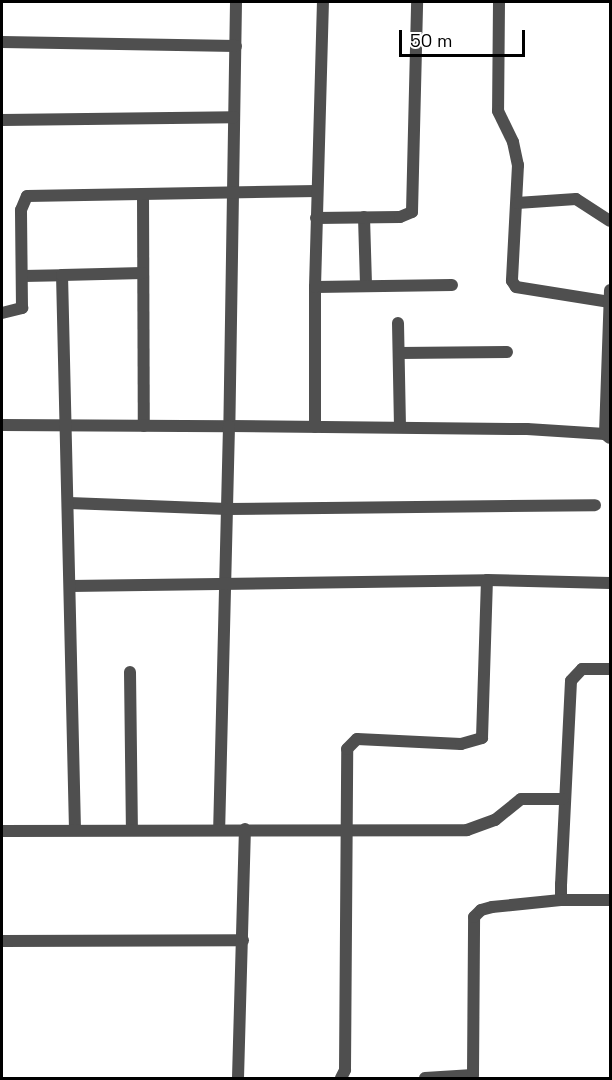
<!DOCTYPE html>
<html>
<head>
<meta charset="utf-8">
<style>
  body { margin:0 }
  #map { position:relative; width:612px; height:1080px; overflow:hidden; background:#fff; font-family:"Space Grotesk",sans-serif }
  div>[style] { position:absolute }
  .minor>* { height:12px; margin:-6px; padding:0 6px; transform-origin:6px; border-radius:6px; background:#4f4f4f }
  span { translate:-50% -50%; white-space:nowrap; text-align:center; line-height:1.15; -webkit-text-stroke:6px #fff; paint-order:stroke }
  .frame { position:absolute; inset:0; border:3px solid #000; pointer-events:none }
  .scale { position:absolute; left:399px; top:30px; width:126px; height:27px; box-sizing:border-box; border:3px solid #000; border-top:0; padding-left:8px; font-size:18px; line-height:21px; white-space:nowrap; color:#000; -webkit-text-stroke:4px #fff; paint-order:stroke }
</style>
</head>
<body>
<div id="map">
  <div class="minor">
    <div style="left:236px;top:2px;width:424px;rotate:90.9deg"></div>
    <div style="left:229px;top:426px;width:298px;rotate:0.6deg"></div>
    <div style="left:527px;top:429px;width:78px;rotate:3.7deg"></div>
    <div style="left:605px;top:434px;width:6px;rotate:39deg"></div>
    <div style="left:499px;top:2px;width:109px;rotate:90.5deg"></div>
    <div style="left:498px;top:111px;width:34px;rotate:64deg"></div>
    <div style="left:513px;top:142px;width:24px;rotate:78deg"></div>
    <div style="left:518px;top:165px;width:116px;rotate:93deg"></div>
    <div style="left:512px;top:281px;width:7px;rotate:56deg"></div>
    <div style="left:516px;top:287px;width:95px;rotate:9.1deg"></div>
    <div style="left:2px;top:42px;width:234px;rotate:1deg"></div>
    <div style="left:2px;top:120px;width:232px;rotate:-0.7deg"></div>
    <div style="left:143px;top:194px;width:232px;rotate:89.8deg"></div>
    <div style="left:517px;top:203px;width:59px;rotate:-3.9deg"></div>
    <div style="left:576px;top:199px;width:40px;rotate:32.9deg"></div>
    <div style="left:364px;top:217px;width:69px;rotate:88.3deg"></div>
    <div style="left:316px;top:218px;width:84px;rotate:-0.7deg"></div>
    <div style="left:400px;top:217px;width:13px;rotate:-23deg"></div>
    <div style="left:412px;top:212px;width:210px;rotate:-88.6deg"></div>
    <div style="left:23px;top:276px;width:39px;rotate:-1deg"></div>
    <div style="left:315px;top:287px;width:137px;rotate:-0.8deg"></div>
    <div style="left:2px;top:313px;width:21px;rotate:-14deg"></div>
    <div style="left:22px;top:308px;width:98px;rotate:-90.6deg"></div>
    <div style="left:21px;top:210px;width:15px;rotate:-67deg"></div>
    <div style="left:27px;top:196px;width:290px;rotate:-1deg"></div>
    <div style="left:398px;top:323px;width:103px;rotate:88.9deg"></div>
    <div style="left:399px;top:353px;width:108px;rotate:-0.5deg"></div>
    <div style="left:2px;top:425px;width:227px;rotate:0.3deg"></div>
    <div style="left:229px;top:426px;width:403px;rotate:91.4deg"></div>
    <div style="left:315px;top:427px;width:140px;rotate:-90deg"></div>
    <div style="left:315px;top:287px;width:285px;rotate:-88.4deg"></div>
    <div style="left:605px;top:434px;width:144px;rotate:-88deg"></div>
    <div style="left:69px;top:503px;width:159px;rotate:2.2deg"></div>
    <div style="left:228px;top:509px;width:367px;rotate:-0.6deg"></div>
    <div style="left:70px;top:586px;width:417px;rotate:-0.8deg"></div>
    <div style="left:487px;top:580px;width:123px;rotate:1.4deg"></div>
    <div style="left:610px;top:669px;width:28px;rotate:180deg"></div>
    <div style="left:582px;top:669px;width:16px;rotate:133deg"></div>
    <div style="left:571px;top:681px;width:203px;rotate:92.8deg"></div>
    <div style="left:561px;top:884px;width:16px;rotate:90deg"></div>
    <div style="left:561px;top:900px;width:49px"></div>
    <div style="left:130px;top:672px;width:157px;rotate:89.3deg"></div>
    <div style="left:75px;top:830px;width:555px;rotate:-91.34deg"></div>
    <div style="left:62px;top:275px;width:81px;rotate:-1.4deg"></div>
    <div style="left:2px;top:831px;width:465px;rotate:-0.1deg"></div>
    <div style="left:467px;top:830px;width:30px;rotate:-20deg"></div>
    <div style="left:495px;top:820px;width:33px;rotate:-39deg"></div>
    <div style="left:521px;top:799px;width:42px"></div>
    <div style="left:2px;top:941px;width:241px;rotate:-0.2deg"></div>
    <div style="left:238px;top:1078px;width:249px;rotate:-88.4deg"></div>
    <div style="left:341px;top:1078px;width:9px;rotate:-63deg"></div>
    <div style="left:345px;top:1070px;width:321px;rotate:-89.6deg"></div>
    <div style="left:347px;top:749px;width:14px;rotate:-45deg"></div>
    <div style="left:357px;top:739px;width:104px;rotate:2.8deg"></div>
    <div style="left:461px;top:744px;width:22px;rotate:-16deg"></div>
    <div style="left:482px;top:738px;width:158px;rotate:-88.2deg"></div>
    <div style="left:425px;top:1078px;width:48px;rotate:-3.6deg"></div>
    <div style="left:473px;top:1075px;width:158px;rotate:-89.6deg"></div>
    <div style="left:474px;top:917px;width:10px;rotate:-45deg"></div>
    <div style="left:481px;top:910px;width:11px;rotate:-15deg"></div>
    <div style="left:492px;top:907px;width:69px;rotate:-5.8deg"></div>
  </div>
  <div class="frame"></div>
  <div class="scale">50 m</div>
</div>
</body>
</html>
